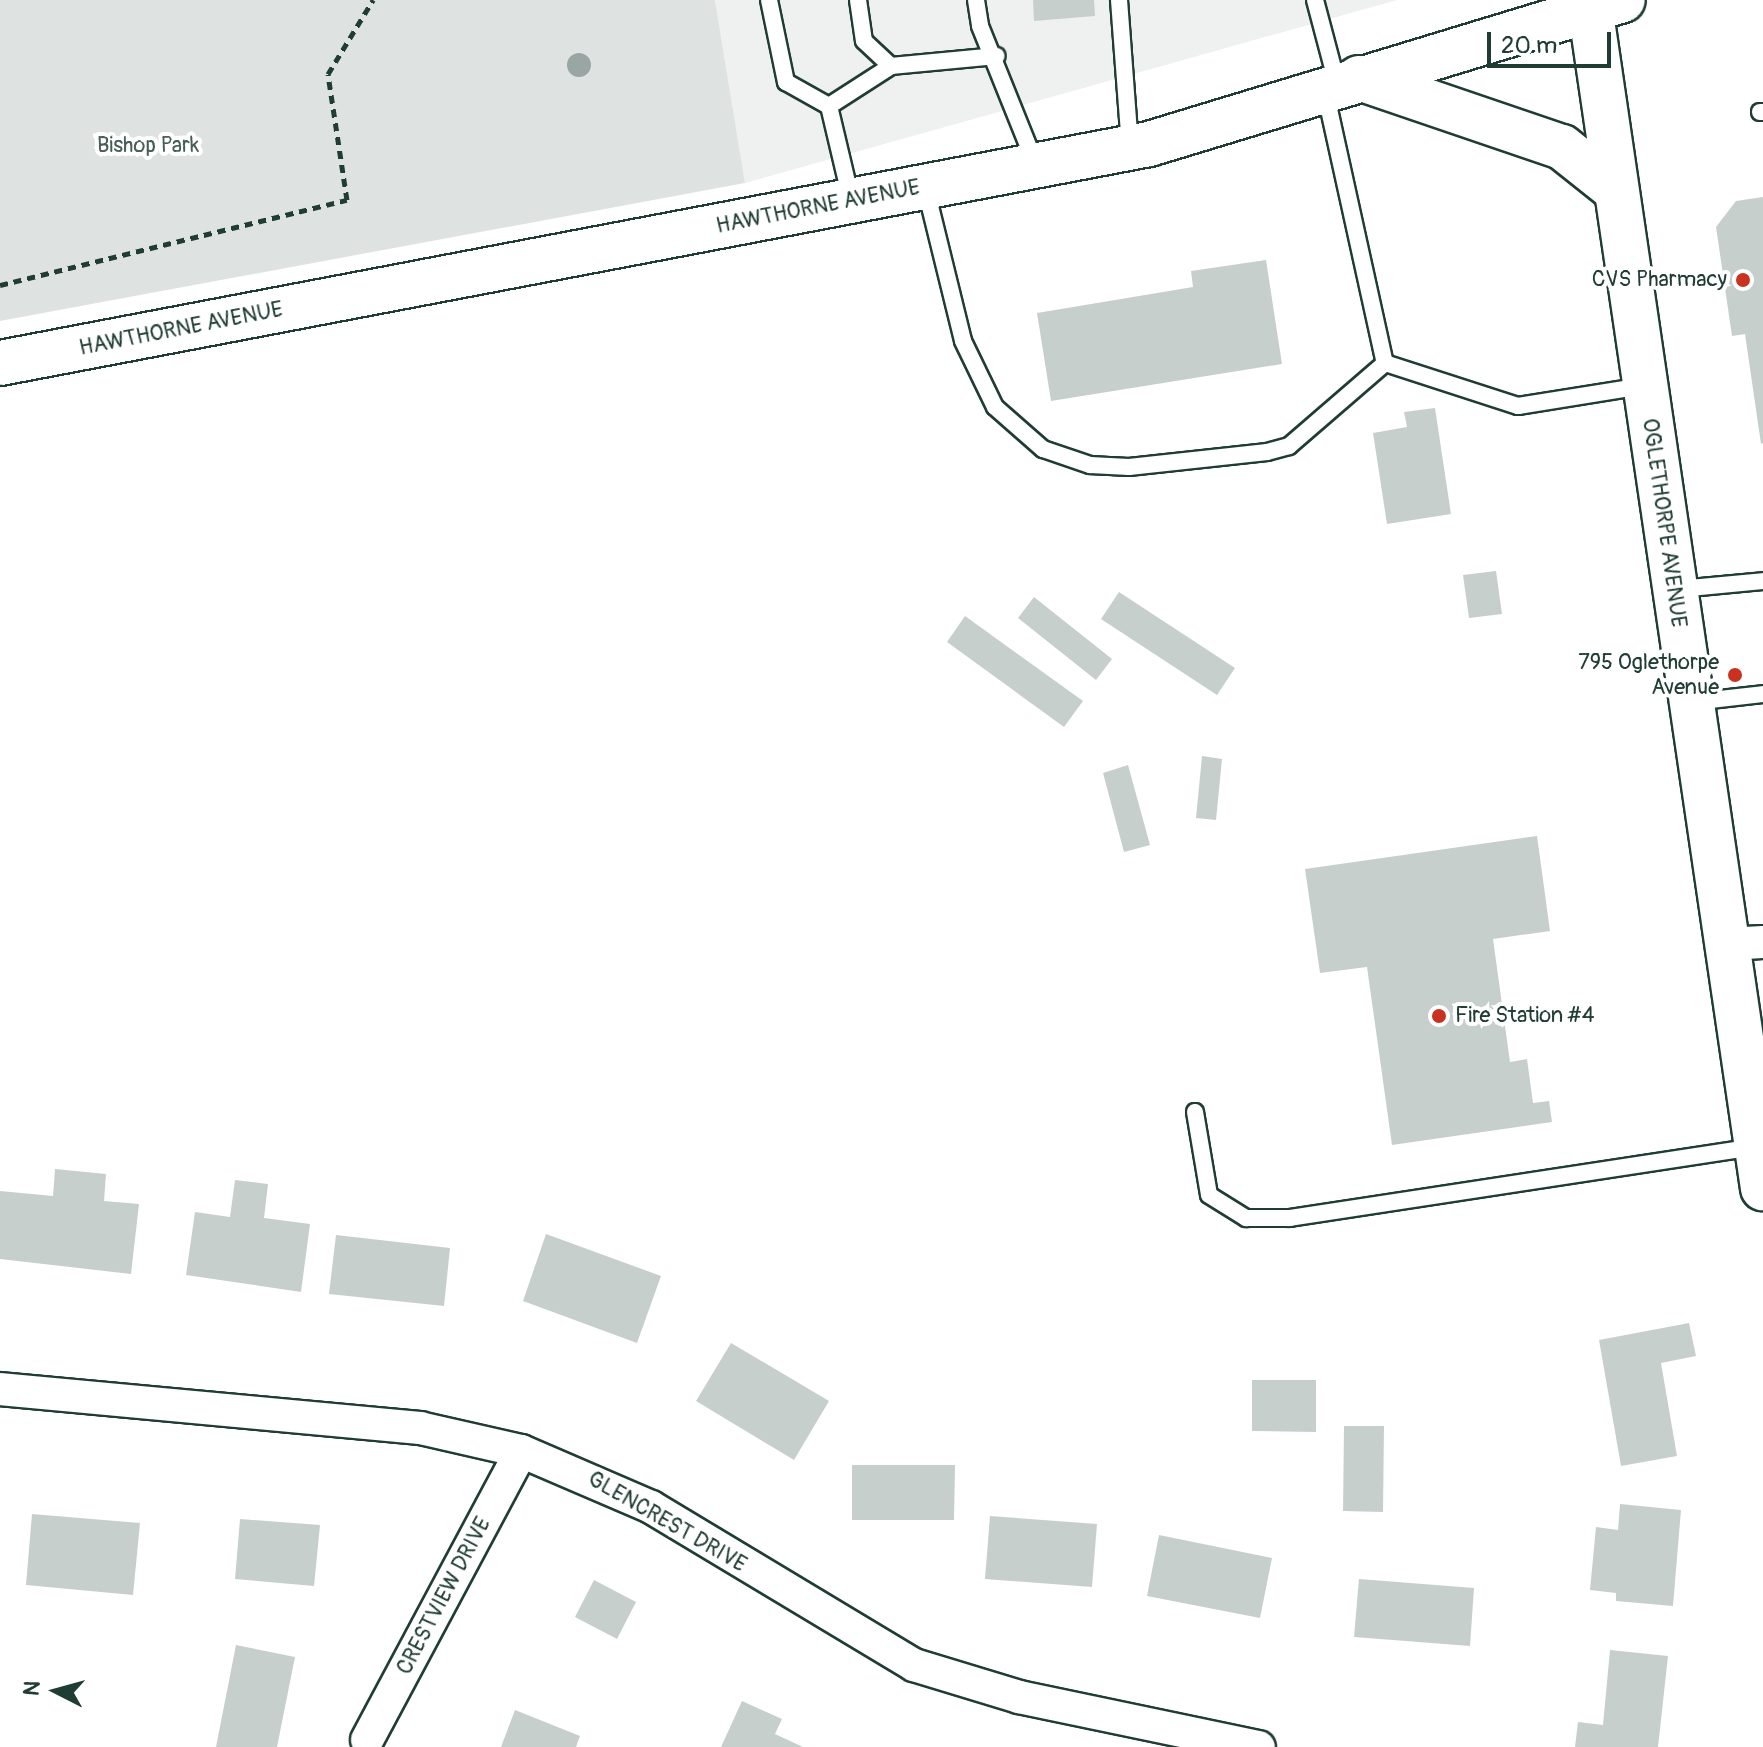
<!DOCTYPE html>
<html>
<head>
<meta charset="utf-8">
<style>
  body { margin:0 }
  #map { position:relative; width:1763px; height:1747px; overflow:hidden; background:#fff; font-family:Pangolin,sans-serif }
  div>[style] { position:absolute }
  .built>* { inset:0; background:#eef1f0 }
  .green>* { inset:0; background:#dee3e2 }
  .building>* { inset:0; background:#c7cfcc }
  .path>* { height:5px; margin-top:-2.5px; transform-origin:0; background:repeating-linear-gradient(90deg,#1f3d34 0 8px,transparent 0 14px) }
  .roads { filter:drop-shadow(2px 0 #1f3d34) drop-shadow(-2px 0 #1f3d34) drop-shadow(0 2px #1f3d34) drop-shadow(0 -2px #1f3d34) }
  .service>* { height:16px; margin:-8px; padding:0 8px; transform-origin:8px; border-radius:8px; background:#fff }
  .minor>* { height:32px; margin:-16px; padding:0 16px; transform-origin:16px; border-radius:16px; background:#fff }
  .secondary>* { height:44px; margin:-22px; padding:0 22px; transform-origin:22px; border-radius:22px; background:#fff }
  .trees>* { width:24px; height:24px; margin:-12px; border-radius:50%; background:#99a6a3 }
  .dots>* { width:22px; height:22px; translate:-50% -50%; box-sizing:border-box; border:4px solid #fff; border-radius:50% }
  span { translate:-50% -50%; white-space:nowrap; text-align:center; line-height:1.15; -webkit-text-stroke:8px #fff; paint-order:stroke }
  .park-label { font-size:22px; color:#455e57 }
  .street-label { font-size:22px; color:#1f3d34 }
  .poi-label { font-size:22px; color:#1f3d34 }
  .right { translate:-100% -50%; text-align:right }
  .left { translate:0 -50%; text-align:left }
  .north { position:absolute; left:16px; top:1651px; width:80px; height:80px; -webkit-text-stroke:6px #fff; paint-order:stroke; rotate:276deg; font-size:22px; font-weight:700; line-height:32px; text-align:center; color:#1f3d34 }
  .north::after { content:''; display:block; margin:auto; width:28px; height:36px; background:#1f3d34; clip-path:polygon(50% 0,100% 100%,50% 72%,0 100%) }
  .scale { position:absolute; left:1487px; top:32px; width:124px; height:36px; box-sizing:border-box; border:4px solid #1f3d34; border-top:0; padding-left:10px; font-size:24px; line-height:28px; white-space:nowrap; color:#1f3d34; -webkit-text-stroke:6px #fff; paint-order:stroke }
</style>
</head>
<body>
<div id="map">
  <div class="built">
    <div style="clip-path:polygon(715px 0,1397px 0,745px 183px)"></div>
  </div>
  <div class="green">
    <div style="clip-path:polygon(0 0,715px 0,745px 183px,0 321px)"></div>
  </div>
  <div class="building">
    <div style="clip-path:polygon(1033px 0,1094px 0,1095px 16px,1034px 21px)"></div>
    <div style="clip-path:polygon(1763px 197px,1763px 443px,1761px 444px,1745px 334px,1732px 336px,1716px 227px,1736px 201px)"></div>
    <div style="clip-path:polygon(1266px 260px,1282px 364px,1051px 401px,1037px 313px,1193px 287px,1191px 271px)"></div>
    <div style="clip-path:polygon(1435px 408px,1451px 514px,1387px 524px,1373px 433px,1407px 427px,1404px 412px)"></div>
    <div style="clip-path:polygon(1496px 571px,1502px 614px,1469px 618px,1463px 575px)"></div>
    <div style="clip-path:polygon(1119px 592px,1235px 668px,1217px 695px,1101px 619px)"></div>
    <div style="clip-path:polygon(1034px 597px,1112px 659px,1096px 680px,1018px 618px)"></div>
    <div style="clip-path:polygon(965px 616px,1083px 701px,1064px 727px,947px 642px)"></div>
    <div style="clip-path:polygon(1202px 756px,1222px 759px,1216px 820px,1196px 818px)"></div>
    <div style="clip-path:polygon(1128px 765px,1150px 845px,1124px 852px,1103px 773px)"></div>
    <div style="clip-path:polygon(1537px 836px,1550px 931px,1493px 939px,1510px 1062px,1527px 1059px,1533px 1103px,1549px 1101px,1552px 1122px,1392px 1145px,1367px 967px,1320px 973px,1305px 869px)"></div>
    <div style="clip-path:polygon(55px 1169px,106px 1174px,104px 1201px,139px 1204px,131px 1274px,0 1259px,0 1191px,53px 1196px)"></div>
    <div style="clip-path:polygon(235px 1180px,268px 1184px,264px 1218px,310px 1224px,301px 1292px,186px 1275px,195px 1212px,230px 1217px)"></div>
    <div style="clip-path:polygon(546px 1234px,661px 1276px,637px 1343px,523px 1301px)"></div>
    <div style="clip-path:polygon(336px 1235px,450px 1248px,444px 1306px,329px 1294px)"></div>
    <div style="clip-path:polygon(1689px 1323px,1696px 1356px,1661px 1363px,1677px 1456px,1621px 1466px,1599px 1340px)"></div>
    <div style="clip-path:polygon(731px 1343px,829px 1401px,794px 1460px,696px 1401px)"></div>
    <div style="clip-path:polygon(1252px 1380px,1316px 1380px,1316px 1432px,1252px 1431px)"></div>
    <div style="clip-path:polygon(1344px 1426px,1384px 1426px,1383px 1512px,1343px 1511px)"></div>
    <div style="clip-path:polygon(852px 1465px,955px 1465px,954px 1520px,852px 1520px)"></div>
    <div style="clip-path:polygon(1620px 1504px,1681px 1510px,1673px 1606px,1616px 1601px,1616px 1593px,1590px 1590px,1596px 1527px,1618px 1530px)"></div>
    <div style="clip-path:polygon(32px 1514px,140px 1523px,133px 1595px,26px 1585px)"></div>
    <div style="clip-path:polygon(990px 1516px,1097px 1524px,1092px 1587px,985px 1579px)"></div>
    <div style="clip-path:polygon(240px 1519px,320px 1525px,314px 1586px,235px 1579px)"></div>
    <div style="clip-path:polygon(1159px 1535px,1272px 1558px,1260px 1618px,1147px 1596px)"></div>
    <div style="clip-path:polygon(1359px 1579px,1474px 1588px,1470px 1646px,1354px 1637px)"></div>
    <div style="clip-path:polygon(594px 1580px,636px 1602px,617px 1639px,575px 1617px)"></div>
    <div style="clip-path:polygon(236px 1645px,295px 1657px,277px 1747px,216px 1747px)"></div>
    <div style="clip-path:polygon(1610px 1650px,1668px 1656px,1658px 1747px,1575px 1747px,1578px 1722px,1603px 1725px)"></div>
    <div style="clip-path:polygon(742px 1701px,782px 1719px,775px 1734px,803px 1747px,721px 1747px)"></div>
    <div style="clip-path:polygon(515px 1710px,580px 1736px,576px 1747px,501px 1747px)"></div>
  </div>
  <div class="path">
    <div style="left:0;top:285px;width:357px;rotate:-13.8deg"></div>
    <div style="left:347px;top:200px;width:127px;rotate:-98.6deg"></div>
    <div style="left:328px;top:74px;width:87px;rotate:-58.7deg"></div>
  </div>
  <div class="roads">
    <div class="service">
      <div style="left:769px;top:0;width:84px;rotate:78.3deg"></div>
      <div style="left:786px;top:82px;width:49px;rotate:29.2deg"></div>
      <div style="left:829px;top:106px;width:96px;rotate:76.7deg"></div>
      <div style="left:858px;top:0;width:41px;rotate:81.7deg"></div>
      <div style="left:864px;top:41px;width:37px;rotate:43deg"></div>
      <div style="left:976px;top:0;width:26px;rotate:81deg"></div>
      <div style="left:980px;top:26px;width:148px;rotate:68.1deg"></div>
      <div style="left:1119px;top:0;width:146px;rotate:85.7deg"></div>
      <div style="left:1315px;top:0;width:86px;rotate:75.2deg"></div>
      <div style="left:1325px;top:91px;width:279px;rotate:77.6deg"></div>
      <div style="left:1385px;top:363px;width:140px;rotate:17.9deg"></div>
      <div style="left:1518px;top:406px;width:127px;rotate:-9.1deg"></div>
      <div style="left:829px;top:106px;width:74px;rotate:-32.8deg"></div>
      <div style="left:891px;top:66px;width:106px;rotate:-5.4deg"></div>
      <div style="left:1760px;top:112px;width:3px"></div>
      <div style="left:926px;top:190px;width:155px;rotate:76.2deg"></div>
      <div style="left:963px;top:341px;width:73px;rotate:64.1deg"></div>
      <div style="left:995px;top:407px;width:64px;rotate:41.2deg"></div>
      <div style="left:1043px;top:449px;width:50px;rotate:18.8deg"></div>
      <div style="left:1090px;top:465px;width:39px;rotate:3deg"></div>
      <div style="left:1129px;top:467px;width:139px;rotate:-6.2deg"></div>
      <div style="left:1267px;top:452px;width:23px;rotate:-15deg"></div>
      <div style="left:1289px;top:446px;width:127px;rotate:-40.8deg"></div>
      <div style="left:1679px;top:589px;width:84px;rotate:-5.4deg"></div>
      <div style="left:1693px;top:702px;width:70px;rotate:-6.5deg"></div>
      <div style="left:1195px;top:1112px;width:84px;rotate:80.4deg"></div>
      <div style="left:1209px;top:1195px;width:44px;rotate:31.9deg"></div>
      <div style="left:1246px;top:1218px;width:44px"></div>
      <div style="left:1290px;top:1218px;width:471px;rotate:-8.7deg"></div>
    </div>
    <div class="minor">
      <div style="left:1726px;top:944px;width:37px;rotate:-3deg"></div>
      <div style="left:0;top:1389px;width:422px;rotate:5.3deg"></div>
      <div style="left:420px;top:1428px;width:104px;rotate:12.8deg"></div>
      <div style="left:521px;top:1451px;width:142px;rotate:23.3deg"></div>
      <div style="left:651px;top:1507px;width:307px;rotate:31deg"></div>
      <div style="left:914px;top:1665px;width:110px;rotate:16.9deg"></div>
      <div style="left:1019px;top:1697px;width:245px;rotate:11.8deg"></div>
      <div style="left:367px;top:1740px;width:327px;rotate:-61.9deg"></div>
    </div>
    <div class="secondary">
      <div style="left:1589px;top:0;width:1201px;rotate:81.67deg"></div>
      <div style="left:1359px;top:78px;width:214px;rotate:18.8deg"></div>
      <div style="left:1562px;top:147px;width:69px;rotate:38.5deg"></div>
      <div style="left:0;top:363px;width:1170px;rotate:-10.79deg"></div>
      <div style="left:1149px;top:144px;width:495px;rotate:-16.9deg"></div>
    </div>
  </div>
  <div class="trees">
    <div style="left:579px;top:65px"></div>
  </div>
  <div class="dots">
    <div style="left:1743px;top:280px;background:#c8321e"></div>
    <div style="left:1735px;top:675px;background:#c8321e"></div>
    <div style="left:1439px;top:1016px;background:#c8321e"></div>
  </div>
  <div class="park-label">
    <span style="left:148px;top:146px">Bishop Park</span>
  </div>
  <div class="street-label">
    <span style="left:818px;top:207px;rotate:-11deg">HAWTHORNE AVENUE</span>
    <span style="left:181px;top:329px;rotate:-11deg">HAWTHORNE AVENUE</span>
    <span style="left:1664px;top:523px;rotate:82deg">OGLETHORPE AVENUE</span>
    <span style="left:667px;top:1522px;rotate:30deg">GLENCREST DRIVE</span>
    <span style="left:444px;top:1596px;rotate:-62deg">CRESTVIEW DRIVE</span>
  </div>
  <div class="poi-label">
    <span class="right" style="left:1727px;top:280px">CVS Pharmacy</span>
    <span class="right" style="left:1719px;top:675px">795 Oglethorpe<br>Avenue</span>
    <span class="left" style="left:1455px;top:1016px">Fire Station #4</span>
  </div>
  <div class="north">N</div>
  <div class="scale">20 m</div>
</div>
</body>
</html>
